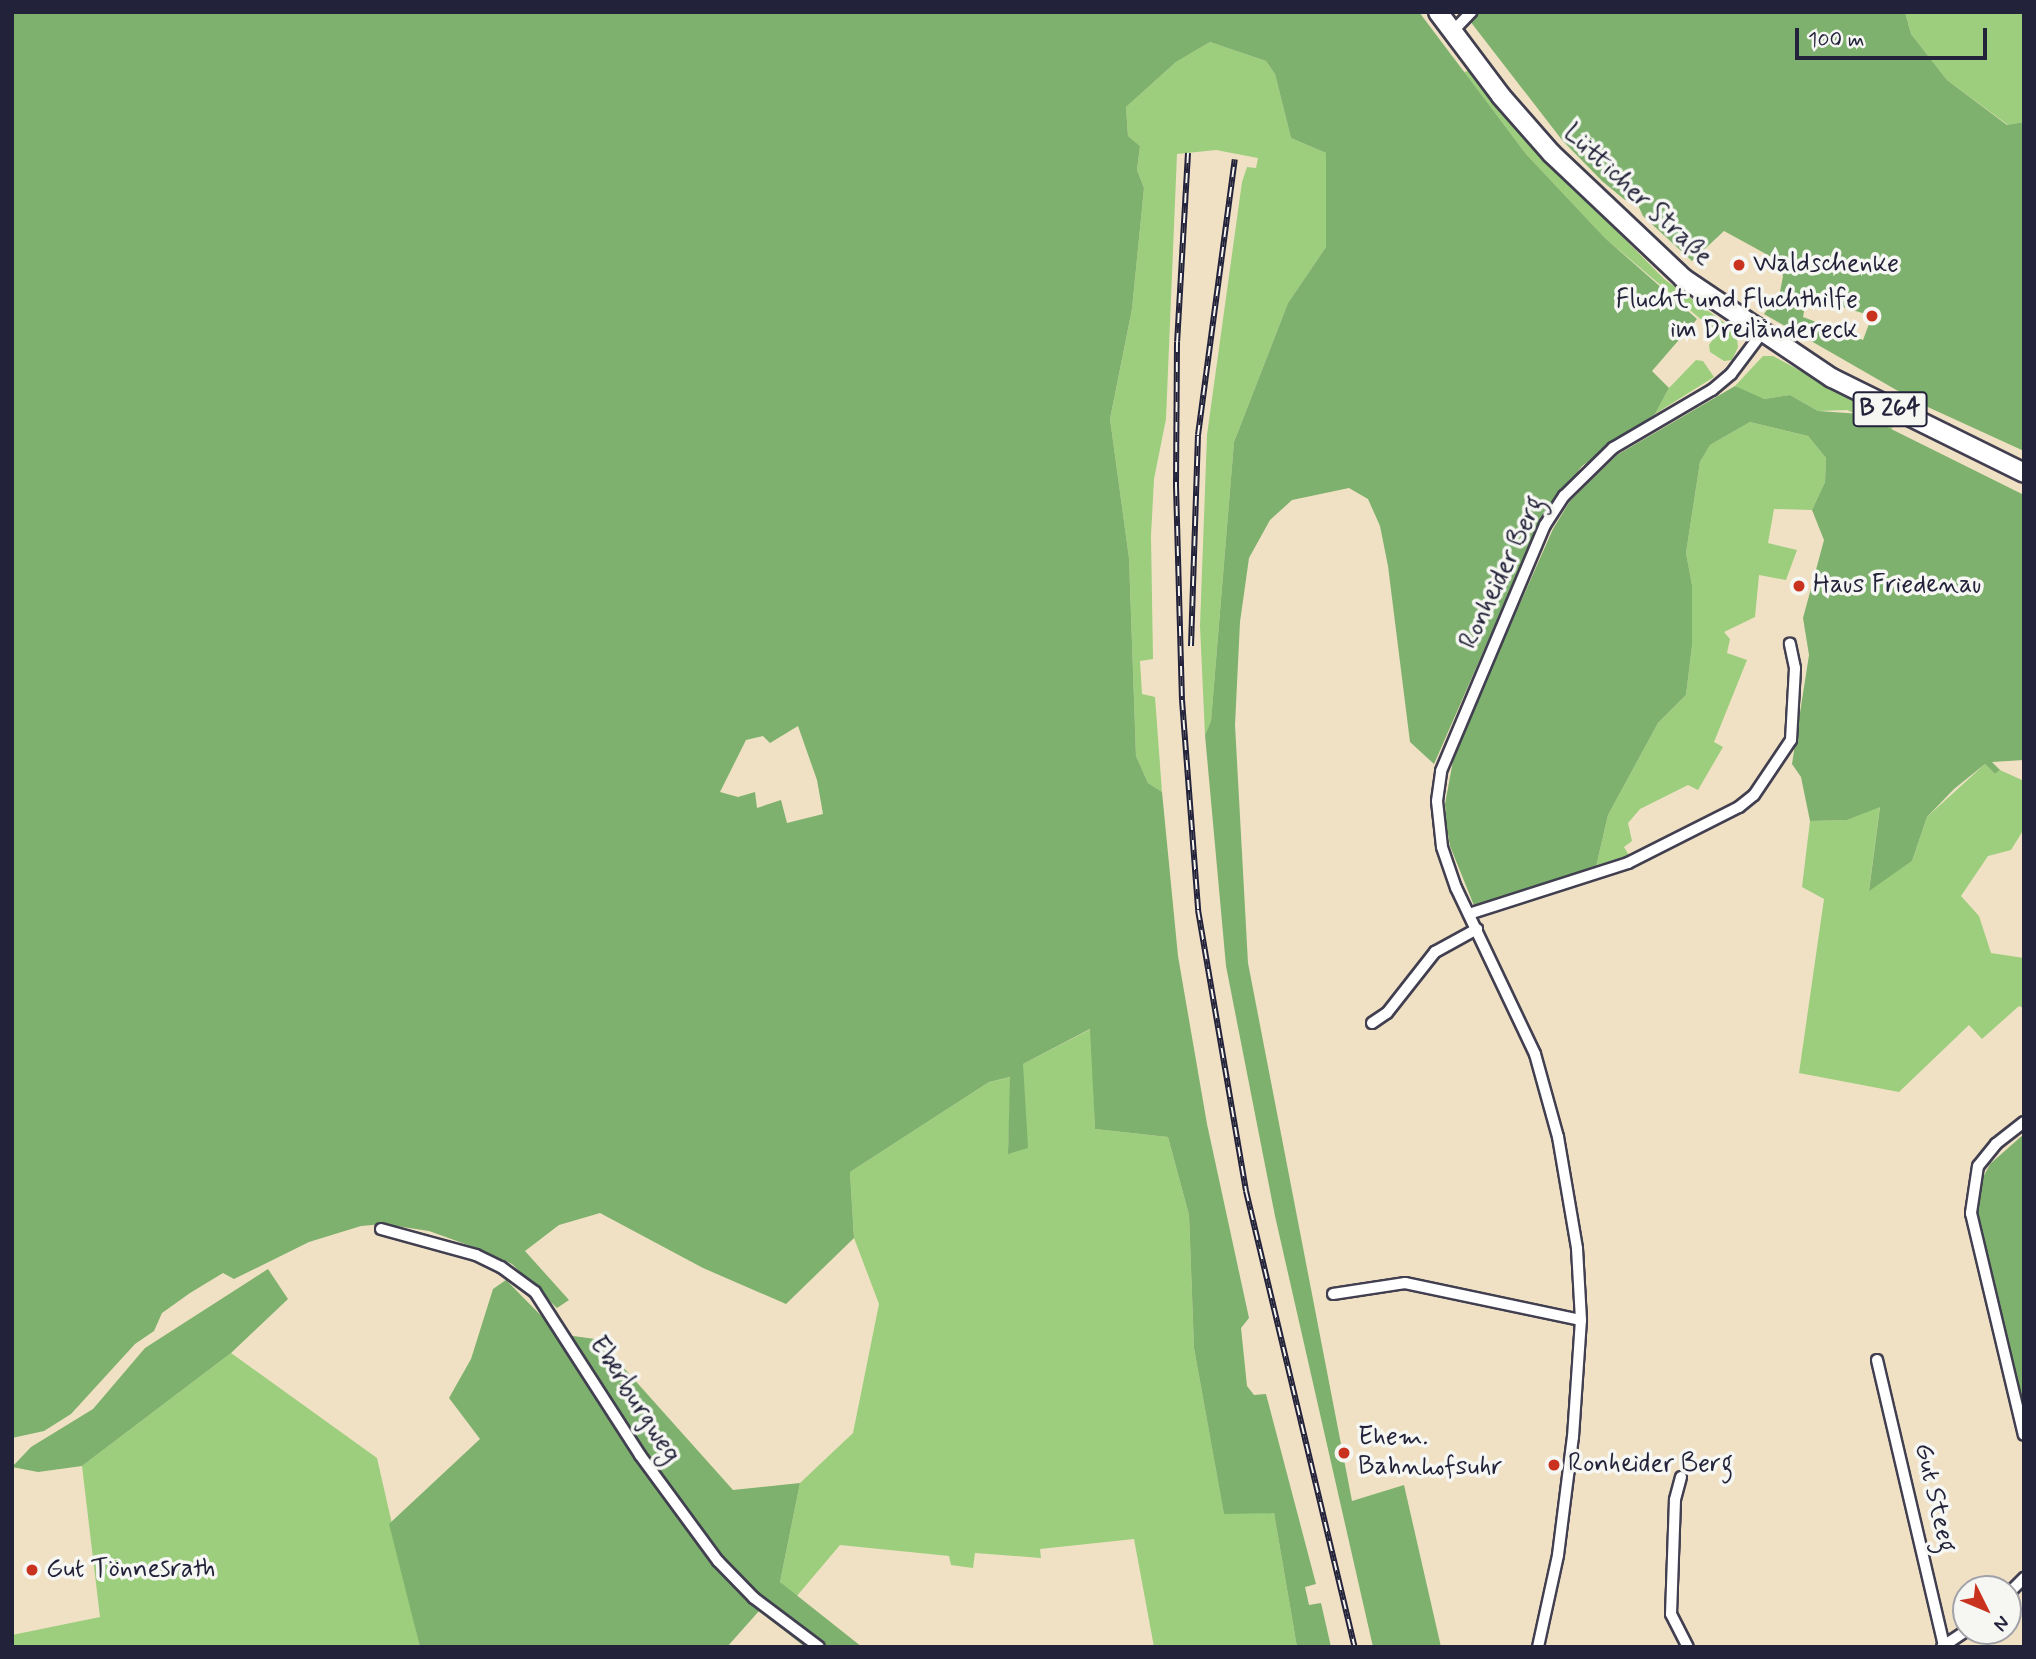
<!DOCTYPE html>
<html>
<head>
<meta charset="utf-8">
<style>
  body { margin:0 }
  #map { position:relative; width:2036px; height:1659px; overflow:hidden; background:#f0e1c5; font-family:Mynerve,sans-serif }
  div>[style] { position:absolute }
  .green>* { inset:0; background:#9cce7e }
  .forest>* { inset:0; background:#7db16d }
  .roads { filter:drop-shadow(2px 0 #413f50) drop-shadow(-2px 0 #413f50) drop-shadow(0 2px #413f50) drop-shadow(0 -2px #413f50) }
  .street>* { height:10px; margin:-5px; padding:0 5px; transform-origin:5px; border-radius:5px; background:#fff }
  .primary>* { height:18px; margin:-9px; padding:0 9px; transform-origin:9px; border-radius:9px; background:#fff }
  .rail>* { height:6px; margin-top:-3px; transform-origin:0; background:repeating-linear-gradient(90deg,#f6f6f2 0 10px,#22223b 0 20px); box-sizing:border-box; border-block:2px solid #22223b }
  .dots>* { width:19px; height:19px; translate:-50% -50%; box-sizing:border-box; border:4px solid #f6f6f2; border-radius:50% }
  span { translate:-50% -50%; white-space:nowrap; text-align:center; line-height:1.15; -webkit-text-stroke:7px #f6f6f2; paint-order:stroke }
  .shield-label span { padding:2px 5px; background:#f6f6f2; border:2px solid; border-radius:5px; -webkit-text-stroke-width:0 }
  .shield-label { font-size:24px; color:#22223b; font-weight:700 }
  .street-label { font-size:26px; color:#22223b }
  .poi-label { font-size:26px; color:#22223b }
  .left { translate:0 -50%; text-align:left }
  .right { translate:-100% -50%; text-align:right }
  .frame { position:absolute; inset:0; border:14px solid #22223b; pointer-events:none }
  .north { position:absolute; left:1952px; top:1575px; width:70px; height:70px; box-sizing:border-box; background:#f6f6f2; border:2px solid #a1a1a9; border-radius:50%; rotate:133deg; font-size:19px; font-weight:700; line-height:28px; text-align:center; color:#22223b }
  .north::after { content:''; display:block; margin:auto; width:24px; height:32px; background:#c8321e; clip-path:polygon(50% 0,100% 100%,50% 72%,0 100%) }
  .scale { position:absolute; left:1795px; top:28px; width:192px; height:32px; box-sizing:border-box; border:4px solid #22223b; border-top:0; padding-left:9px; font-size:21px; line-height:24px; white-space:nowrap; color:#22223b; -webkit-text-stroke:5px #f6f6f2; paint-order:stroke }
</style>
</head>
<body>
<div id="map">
  <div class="green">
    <div style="clip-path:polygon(1905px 12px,2024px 12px,2024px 122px,2008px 125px,1947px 80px,1911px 34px)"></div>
    <div style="clip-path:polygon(1210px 42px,1266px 61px,1275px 74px,1291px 138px,1326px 153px,1326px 247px,1288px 303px,1234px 442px,1211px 721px,1205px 735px,1200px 626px,1207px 435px,1242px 182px,1247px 167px,1256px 168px,1258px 158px,1216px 150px,1177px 154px,1166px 419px,1154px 479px,1151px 536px,1153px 659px,1140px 661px,1142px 694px,1155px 697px,1162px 792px,1148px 783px,1136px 756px,1129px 558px,1110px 419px,1132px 309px,1144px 188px,1137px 170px,1140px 146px,1128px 136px,1126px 107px,1176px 62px)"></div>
    <div style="clip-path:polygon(1468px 71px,1530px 142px,1664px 279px,1736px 331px,1738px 347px,1732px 360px,1724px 361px,1710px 352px,1709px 345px,1717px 333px,1605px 238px,1526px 154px,1464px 72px)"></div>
    <div style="clip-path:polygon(1763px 356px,1773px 356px,1896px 422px,1891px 430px,1847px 410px,1818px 411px,1790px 395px,1764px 399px,1748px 395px,1735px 386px)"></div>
    <div style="clip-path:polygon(1696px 360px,1703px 361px,1714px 377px,1655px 414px,1669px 388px)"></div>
    <div style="clip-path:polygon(1750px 422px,1808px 436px,1826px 458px,1825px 482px,1812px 510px,1774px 509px,1768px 543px,1797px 550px,1786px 580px,1759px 575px,1755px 617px,1724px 632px,1730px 639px,1727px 653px,1747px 660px,1714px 742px,1723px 747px,1698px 790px,1688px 785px,1640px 809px,1628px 823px,1632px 841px,1624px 847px,1630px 857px,1595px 871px,1608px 815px,1658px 723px,1686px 695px,1692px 646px,1692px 585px,1686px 553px,1700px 462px,1710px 445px)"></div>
    <div style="clip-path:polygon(1985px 764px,1995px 774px,2000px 770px,2024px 781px,2024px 829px,2011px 850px,1988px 856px,1961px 896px,1979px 916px,1991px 953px,2024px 958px,2024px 1008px,2019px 1006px,1982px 1039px,1969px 1025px,1899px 1092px,1799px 1073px,1824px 899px,1802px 887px,1810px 821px,1847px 820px,1880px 806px,1869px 890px,1912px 861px,1927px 817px)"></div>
    <div style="clip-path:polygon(1091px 1029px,1095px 1129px,1168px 1137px,1189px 1215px,1194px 1348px,1224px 1513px,1274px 1513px,1297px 1647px,1154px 1647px,1134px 1539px,1040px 1549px,1041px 1558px,975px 1553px,973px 1568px,951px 1565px,949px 1556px,840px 1545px,796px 1597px,780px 1582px,800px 1483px,853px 1433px,879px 1304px,854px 1238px,850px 1172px,989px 1082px,1011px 1077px,1008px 1153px,1023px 1064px)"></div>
    <div style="clip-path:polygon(231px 1353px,377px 1458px,420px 1647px,12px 1647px,12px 1635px,100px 1617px,82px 1466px)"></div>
  </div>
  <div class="forest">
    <div style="clip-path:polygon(evenodd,12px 12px,1419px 12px,1526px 154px,1605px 238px,1697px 319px,1652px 371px,1669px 388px,1655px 414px,1582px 466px,1540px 522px,1434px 764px,1410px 742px,1388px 566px,1380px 526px,1368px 499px,1349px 488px,1292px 500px,1270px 520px,1249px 558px,1240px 622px,1235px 725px,1248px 963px,1352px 1501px,1404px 1485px,1441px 1647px,1373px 1647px,1275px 1216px,1226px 966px,1205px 735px,1211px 721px,1234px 442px,1288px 303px,1326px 247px,1326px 153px,1291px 138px,1275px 74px,1266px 61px,1210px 42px,1176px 62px,1126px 107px,1128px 136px,1140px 146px,1137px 170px,1144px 188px,1132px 309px,1110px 419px,1129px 558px,1136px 756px,1148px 783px,1162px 792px,1178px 956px,1207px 1124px,1249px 1318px,1241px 1328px,1247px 1386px,1254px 1395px,1266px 1394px,1316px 1584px,1305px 1587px,1309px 1605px,1321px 1603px,1331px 1647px,1297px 1647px,1274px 1513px,1224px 1514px,1194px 1348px,1189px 1215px,1168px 1137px,1095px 1129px,1090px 1029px,1023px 1064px,1028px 1148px,1008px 1154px,1010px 1077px,989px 1082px,850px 1172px,854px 1238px,786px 1304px,703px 1268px,600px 1213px,559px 1225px,525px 1251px,569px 1300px,557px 1308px,512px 1264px,479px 1249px,429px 1231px,383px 1224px,361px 1226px,309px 1242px,234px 1279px,223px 1273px,190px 1293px,162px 1313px,154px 1331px,135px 1344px,71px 1414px,44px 1431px,12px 1438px,12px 12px,798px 726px,817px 780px,823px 814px,787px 823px,781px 800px,757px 808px,755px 792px,738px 797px,720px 792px,746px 740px,763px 736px,770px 743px,798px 726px)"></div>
    <div style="clip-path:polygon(evenodd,1463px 12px,1905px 12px,1911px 34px,1947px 80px,2007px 125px,2024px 122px,2024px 451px,1919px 403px,1764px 314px,1780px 292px,1783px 276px,1777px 260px,1724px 231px,1692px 261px,1643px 216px,1637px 203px,1625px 200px,1602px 181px,1562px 140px,1463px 12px,1807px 296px,1872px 316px,1863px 340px,1803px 317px,1807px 296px)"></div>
    <div style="clip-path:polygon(1735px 386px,1764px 399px,1790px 395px,1818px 411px,1861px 414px,2024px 495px,2024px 760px,1992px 762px,2000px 770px,1995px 774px,1985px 764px,1954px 789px,1927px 817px,1912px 861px,1869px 891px,1880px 807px,1847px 820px,1810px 821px,1801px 777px,1792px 764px,1809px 655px,1803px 618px,1824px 540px,1812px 510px,1825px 482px,1826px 458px,1808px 436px,1750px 422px,1710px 445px,1700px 462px,1686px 553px,1692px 585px,1692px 646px,1686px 695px,1658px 723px,1608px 815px,1595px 871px,1475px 908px,1450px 846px,1446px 823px,1445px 804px,1455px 750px,1553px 529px,1570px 501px,1617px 455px)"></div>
    <div style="clip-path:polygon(2024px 1134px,2024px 1419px,1977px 1210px,1980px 1183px,1990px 1164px)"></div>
    <div style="clip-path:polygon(268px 1269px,288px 1299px,231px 1353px,82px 1466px,38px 1472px,12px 1467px,31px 1447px,93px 1409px,145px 1348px)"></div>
    <div style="clip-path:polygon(506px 1280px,559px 1334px,595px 1339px,606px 1348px,733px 1490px,800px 1483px,780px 1582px,862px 1647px,805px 1647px,759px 1611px,727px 1647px,420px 1647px,389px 1524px,480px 1439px,449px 1398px,471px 1359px,493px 1289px)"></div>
  </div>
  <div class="roads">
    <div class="street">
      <div style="left:1452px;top:32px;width:28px;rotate:-46deg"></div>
      <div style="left:1469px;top:914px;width:167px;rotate:-17.8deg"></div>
      <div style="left:1628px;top:863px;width:124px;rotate:-26.8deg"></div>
      <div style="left:1739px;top:807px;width:19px;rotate:-39deg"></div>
      <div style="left:1754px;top:795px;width:66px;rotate:-56.1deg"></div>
      <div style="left:1791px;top:740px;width:72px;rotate:-86.8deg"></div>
      <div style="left:1795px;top:668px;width:25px;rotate:-102deg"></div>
      <div style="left:1372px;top:1023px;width:18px;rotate:-34deg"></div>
      <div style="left:1387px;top:1013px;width:78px;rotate:-51.8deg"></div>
      <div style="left:1435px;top:952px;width:48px;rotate:-28.7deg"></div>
      <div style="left:2024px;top:1122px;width:36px;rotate:142deg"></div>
      <div style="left:1996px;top:1144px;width:28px;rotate:129deg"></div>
      <div style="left:1978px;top:1166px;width:48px;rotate:98.5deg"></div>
      <div style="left:1971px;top:1213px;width:228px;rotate:76.6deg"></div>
      <div style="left:381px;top:1229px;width:98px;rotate:15.3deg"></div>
      <div style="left:476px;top:1255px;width:28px;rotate:26deg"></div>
      <div style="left:501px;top:1267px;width:42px;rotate:36.3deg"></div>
      <div style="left:535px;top:1292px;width:194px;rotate:57.2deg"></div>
      <div style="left:640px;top:1455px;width:132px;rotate:53.7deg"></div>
      <div style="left:718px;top:1561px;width:52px;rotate:45.8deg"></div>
      <div style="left:754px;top:1598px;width:81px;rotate:37deg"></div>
      <div style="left:1333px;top:1294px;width:73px;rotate:-8.7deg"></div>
      <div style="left:1405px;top:1283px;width:180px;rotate:11.9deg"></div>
      <div style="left:1877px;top:1360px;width:293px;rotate:76.8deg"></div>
      <div style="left:1681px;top:1477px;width:24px;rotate:105deg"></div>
      <div style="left:1675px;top:1500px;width:114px;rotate:92deg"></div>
      <div style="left:1671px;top:1614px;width:37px;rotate:63deg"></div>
      <div style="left:2008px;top:1594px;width:23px;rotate:-45deg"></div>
      <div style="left:1538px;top:1647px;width:94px;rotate:-77.7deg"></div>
      <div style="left:1558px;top:1555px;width:119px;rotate:-82.8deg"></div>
      <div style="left:1573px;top:1437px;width:117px;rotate:-86.1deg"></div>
      <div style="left:1581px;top:1320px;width:72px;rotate:-93.2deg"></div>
      <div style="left:1577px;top:1248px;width:113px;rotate:-99.7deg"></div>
      <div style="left:1558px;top:1137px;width:86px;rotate:-105.5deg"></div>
      <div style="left:1535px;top:1054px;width:184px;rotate:-115.4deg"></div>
      <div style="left:1456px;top:888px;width:43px;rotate:-108.9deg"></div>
      <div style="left:1442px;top:847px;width:46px;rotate:-96.2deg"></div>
      <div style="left:1437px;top:801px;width:30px;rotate:-82deg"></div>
      <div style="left:1441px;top:771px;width:267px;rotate:-67.1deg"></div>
      <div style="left:1545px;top:525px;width:35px;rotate:-57deg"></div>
      <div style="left:1564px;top:496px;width:69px;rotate:-44.4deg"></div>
      <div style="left:1613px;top:448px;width:115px;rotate:-30.4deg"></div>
      <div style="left:1712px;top:390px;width:25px;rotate:-40deg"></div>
      <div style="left:1731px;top:374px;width:50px;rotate:-53.1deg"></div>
      <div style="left:1942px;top:1647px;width:29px;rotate:-34deg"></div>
    </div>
    <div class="primary">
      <div style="left:1438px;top:12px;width:105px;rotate:53.1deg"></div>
      <div style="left:1501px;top:96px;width:77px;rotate:48.7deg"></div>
      <div style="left:1552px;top:154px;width:180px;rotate:43.4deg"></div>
      <div style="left:1683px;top:278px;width:179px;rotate:33.9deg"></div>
      <div style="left:1832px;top:378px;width:214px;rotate:26.3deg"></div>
    </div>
  </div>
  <div class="rail">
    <div style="left:1188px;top:153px;width:189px;rotate:93.3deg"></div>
    <div style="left:1177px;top:342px;width:144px;rotate:90.4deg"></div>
    <div style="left:1176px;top:486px;width:214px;rotate:88.4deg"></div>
    <div style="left:1182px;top:700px;width:211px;rotate:85.6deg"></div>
    <div style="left:1198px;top:910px;width:285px;rotate:80.3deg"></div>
    <div style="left:1246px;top:1191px;width:469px;rotate:76.6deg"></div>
    <div style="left:1191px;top:646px;width:211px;rotate:-88.1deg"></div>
    <div style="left:1198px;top:435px;width:278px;rotate:-82.4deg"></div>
  </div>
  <div class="dots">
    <div style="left:1739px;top:265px;background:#c8321e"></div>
    <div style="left:1872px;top:316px;background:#c8321e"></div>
    <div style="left:1799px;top:586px;background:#c8321e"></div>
    <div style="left:1344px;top:1453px;background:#c8321e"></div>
    <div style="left:1554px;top:1465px;background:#c8321e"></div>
    <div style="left:32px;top:1570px;background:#c8321e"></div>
  </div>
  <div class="shield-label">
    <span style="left:1890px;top:409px">B 264</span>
  </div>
  <div class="street-label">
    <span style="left:1637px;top:196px;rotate:43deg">Lütticher Straße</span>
    <span style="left:1503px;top:573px;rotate:-65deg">Ronheider Berg</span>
    <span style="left:634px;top:1400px;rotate:57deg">Eberburgweg</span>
    <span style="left:1934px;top:1498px;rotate:77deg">Gut Steeg</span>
  </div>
  <div class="poi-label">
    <span class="left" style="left:1753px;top:265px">Waldschenke</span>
    <span class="right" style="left:1858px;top:316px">Flucht und Fluchthilfe<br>im Dreiländereck</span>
    <span class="left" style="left:1813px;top:586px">Haus Friedenau</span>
    <span class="left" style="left:1358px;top:1453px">Ehem.<br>Bahnhofsuhr</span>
    <span class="left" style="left:1568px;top:1465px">Ronheider Berg</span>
    <span class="left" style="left:46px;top:1570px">Gut Tönnesrath</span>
  </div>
  <div class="frame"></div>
  <div class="north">N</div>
  <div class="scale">100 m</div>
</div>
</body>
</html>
